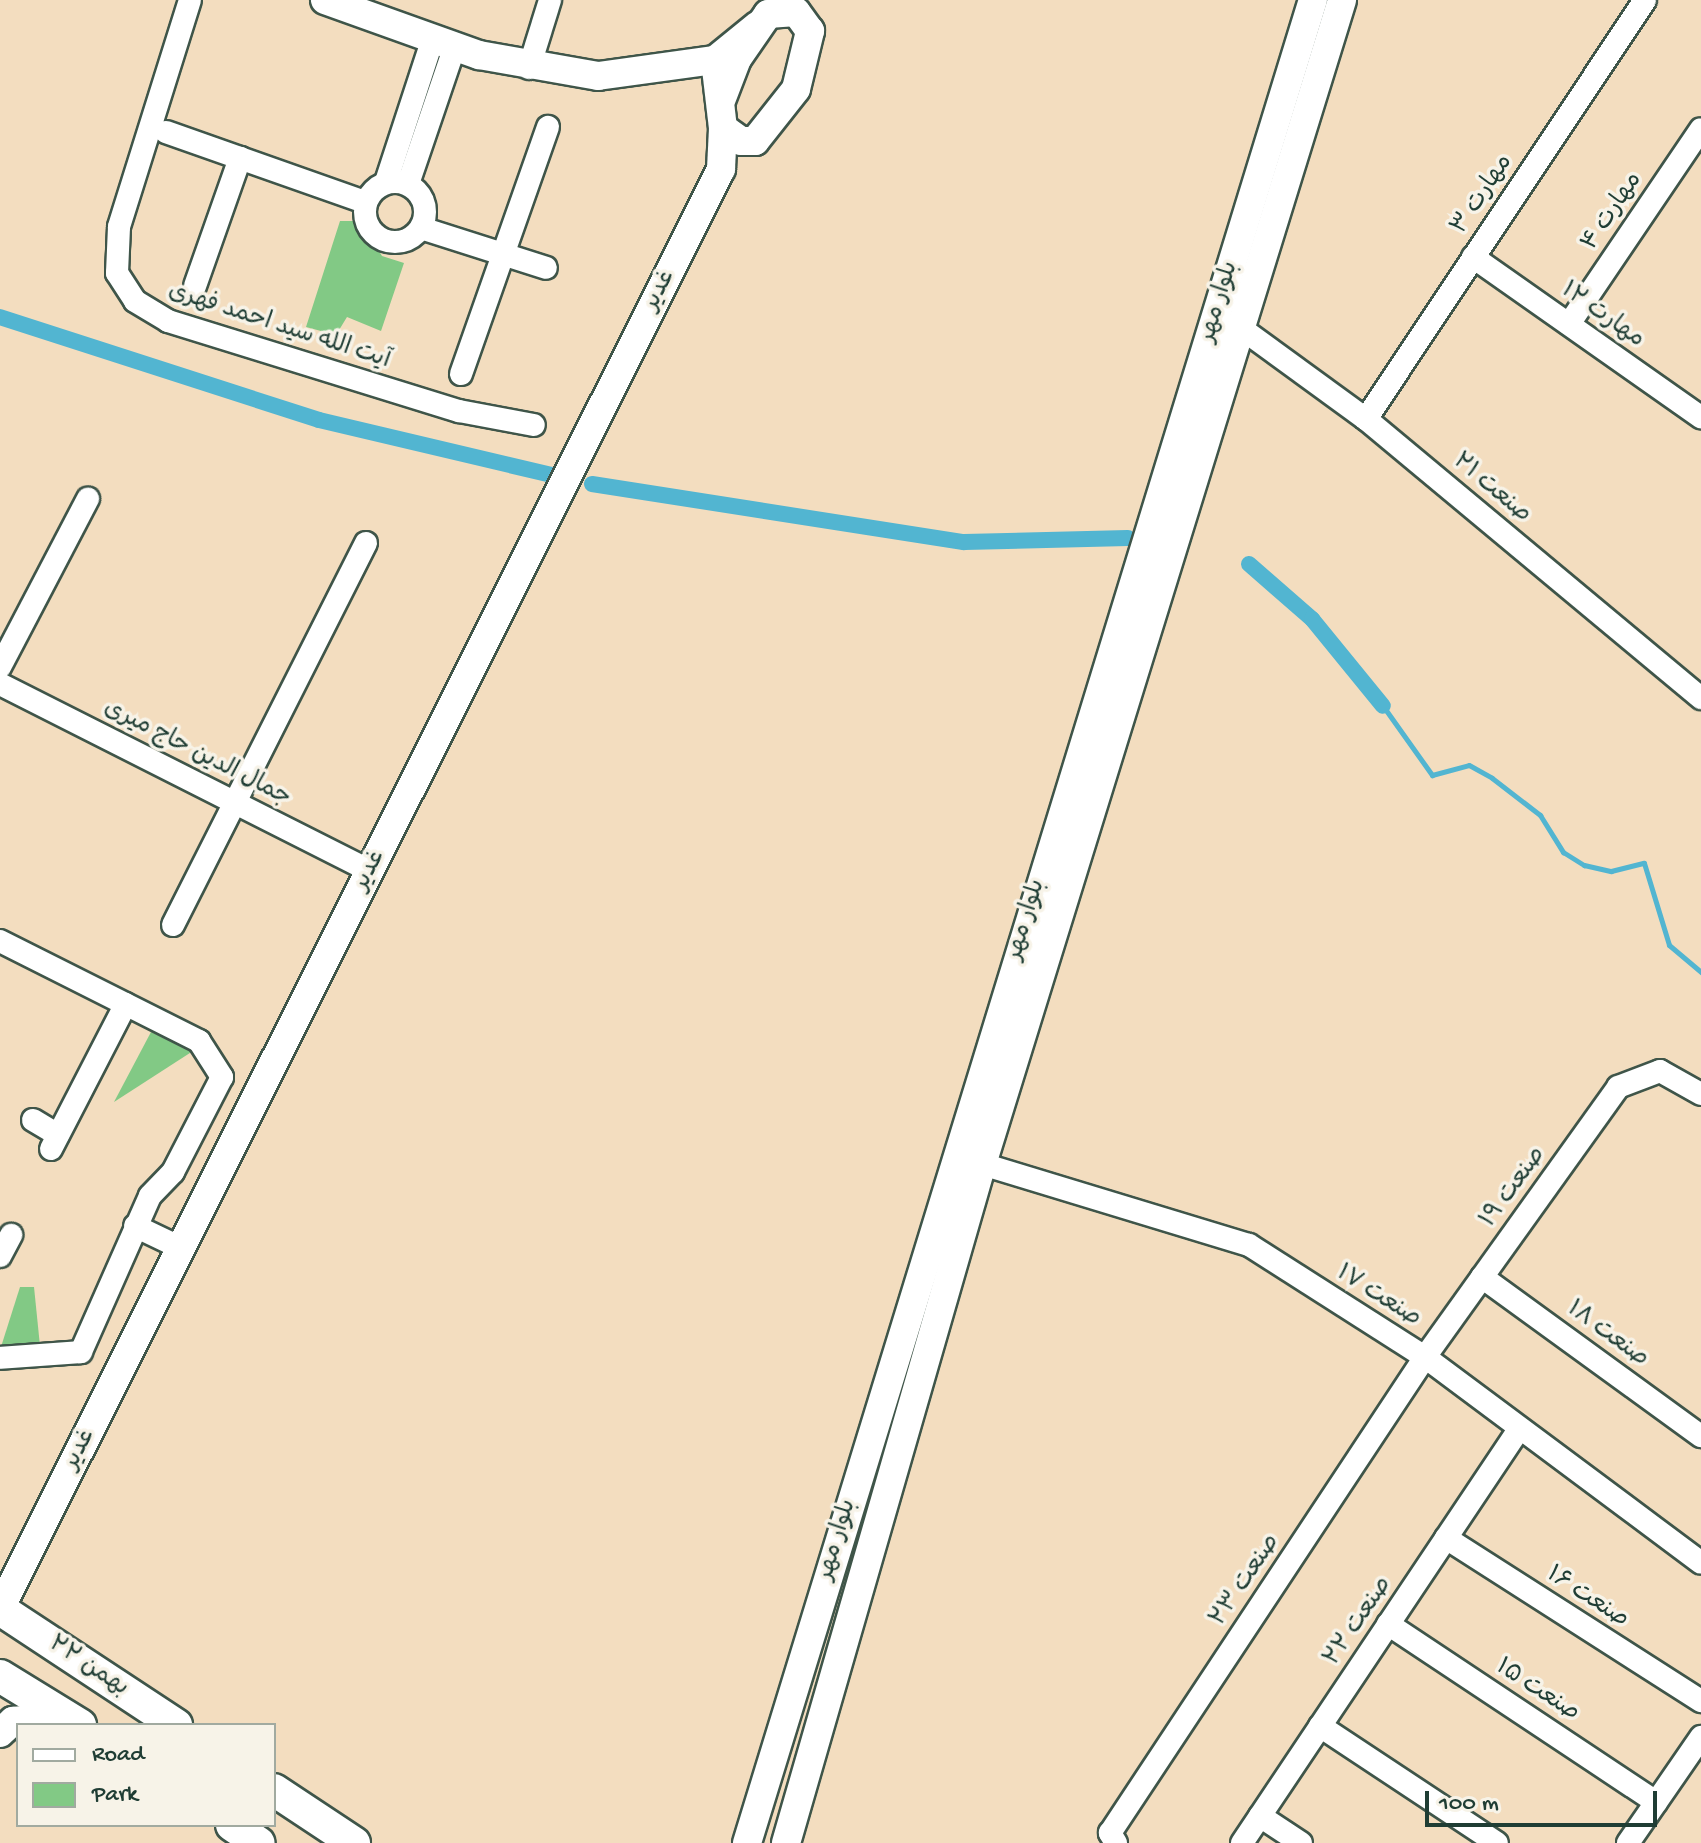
<!DOCTYPE html>
<html>
<head>
<meta charset="utf-8">
<style>
  body { margin:0 }
  #map { position:relative; width:1701px; height:1843px; overflow:hidden; background:#f3ddbf; font-family:"Gochi Hand","Playpen Sans Arabic",sans-serif }
  div>[style] { position:absolute }
  .green>* { inset:0; background:#82c985 }
  .stream>* { height:5px; margin:-2.5px; padding:0 2.5px; transform-origin:2.5px; border-radius:2.5px; background:#52b5d1 }
  .canal>* { height:16px; margin:-8px; padding:0 8px; transform-origin:8px; border-radius:8px; background:#52b5d1 }
  .roads { filter:drop-shadow(2px 0 #3f5549) drop-shadow(-2px 0 #3f5549) drop-shadow(0 2px #3f5549) drop-shadow(0 -2px #3f5549) }
  .minor>* { height:22px; margin:-11px; padding:0 11px; transform-origin:11px; border-radius:11px; background:#fff }
  .minor>.ring { margin:-11px; padding:0; box-sizing:content-box; background:none; border:22px solid #fff; border-radius:50% }
  .major>* { height:28px; margin:-14px; padding:0 14px; transform-origin:14px; border-radius:14px; background:#fff }
  .highway>* { height:32px; margin:-16px; padding:0 16px; transform-origin:16px; border-radius:16px; background:#fff }
  span { translate:-50% -50%; white-space:nowrap; text-align:center; line-height:1.15; -webkit-text-stroke:7px #f7f3e8; paint-order:stroke }
  .street-label { font-size:24px; color:#1f3d34 }
  .legend { position:absolute; left:16px; top:1723px; width:260px; height:104px; box-sizing:border-box; background:#f7f3e8; border:2px solid #a1aaa0; margin:0; padding:10px 14px; list-style:none; font-size:24px; color:#1f3d34 }
  .legend li { display:flex; align-items:center; gap:16px; height:40px }
  .legend b { width:40px; border:2px solid #a1aaa0 }
  .scale { position:absolute; left:1425px; top:1791px; width:232px; height:36px; box-sizing:border-box; border:4px solid #1f3d34; border-top:0; padding-left:10px; font-size:24px; line-height:28px; white-space:nowrap; color:#1f3d34; -webkit-text-stroke:6px #f7f3e8; paint-order:stroke }
</style>
</head>
<body>
<div id="map">
  <div class="green">
    <div style="clip-path:polygon(340px 221px,361px 221px,382px 256px,404px 263px,381px 331px,347px 317px,336px 335px,306px 327px)"></div>
    <div style="clip-path:polygon(151px 1032px,193px 1051px,114px 1102px)"></div>
    <div style="clip-path:polygon(20px 1287px,34px 1287px,40px 1346px,0 1350px)"></div>
  </div>
  <div class="stream">
    <div style="left:1383px;top:706px;width:85px;rotate:54.6deg"></div>
    <div style="left:1432px;top:775px;width:38px;rotate:-15deg"></div>
    <div style="left:1469px;top:765px;width:26px;rotate:29deg"></div>
    <div style="left:1492px;top:778px;width:61px;rotate:37.6deg"></div>
    <div style="left:1540px;top:815px;width:44px;rotate:58.1deg"></div>
    <div style="left:1563px;top:852px;width:25px;rotate:32deg"></div>
    <div style="left:1584px;top:865px;width:28px;rotate:13deg"></div>
    <div style="left:1611px;top:871px;width:34px;rotate:-14deg"></div>
    <div style="left:1644px;top:863px;width:86px;rotate:73deg"></div>
    <div style="left:1669px;top:945px;width:42px;rotate:40.2deg"></div>
  </div>
  <div class="canal">
    <div style="left:0;top:317px;width:335px;rotate:17.9deg"></div>
    <div style="left:319px;top:420px;width:249px;rotate:13.3deg"></div>
    <div style="left:592px;top:484px;width:376px;rotate:8.9deg"></div>
    <div style="left:964px;top:542px;width:164px;rotate:-1.4deg"></div>
    <div style="left:1249px;top:564px;width:84px;rotate:41.1deg"></div>
    <div style="left:1312px;top:619px;width:112px;rotate:50.8deg"></div>
  </div>
  <div class="roads">
    <div class="minor">
      <div style="left:190px;top:0;width:238px;rotate:107.4deg"></div>
      <div style="left:119px;top:227px;width:46px;rotate:92.5deg"></div>
      <div style="left:117px;top:273px;width:33px;rotate:57deg"></div>
      <div style="left:135px;top:301px;width:39px;rotate:31deg"></div>
      <div style="left:168px;top:321px;width:305px;rotate:17.2deg"></div>
      <div style="left:459px;top:411px;width:76px;rotate:10.6deg"></div>
      <div style="left:529px;top:68px;width:71px;rotate:-72.8deg"></div>
      <div style="left:166px;top:132px;width:211px;rotate:19.4deg"></div>
      <div class="ring" style="left:365px;top:182px;width:38px;height:38px"></div>
      <div style="left:386px;top:182px;width:151px;rotate:-71.9deg"></div>
      <div style="left:408px;top:184px;width:146px;rotate:-71.2deg"></div>
      <div style="left:421px;top:228px;width:131px;rotate:17.7deg"></div>
      <div style="left:1473px;top:257px;width:279px;rotate:35.1deg"></div>
      <div style="left:195px;top:286px;width:136px;rotate:-70.6deg"></div>
      <div style="left:1569px;top:324px;width:235px;rotate:-55.9deg"></div>
      <div style="left:1241px;top:328px;width:155px;rotate:36.1deg"></div>
      <div style="left:1366px;top:419px;width:436px;rotate:39.8deg"></div>
      <div style="left:461px;top:374px;width:262px;rotate:-70.6deg"></div>
      <div style="left:1366px;top:419px;width:503px;rotate:-56.34deg"></div>
      <div style="left:0;top:667px;width:190px;rotate:-62.4deg"></div>
      <div style="left:0;top:684px;width:415px;rotate:26.8deg"></div>
      <div style="left:173px;top:925px;width:428px;rotate:-63.2deg"></div>
      <div style="left:0;top:941px;width:223px;rotate:26.7deg"></div>
      <div style="left:199px;top:1041px;width:43px;rotate:57.4deg"></div>
      <div style="left:222px;top:1077px;width:107px;rotate:117.3deg"></div>
      <div style="left:173px;top:1172px;width:33px;rotate:134deg"></div>
      <div style="left:150px;top:1196px;width:171px;rotate:113.9deg"></div>
      <div style="left:81px;top:1352px;width:81px;rotate:175.8deg"></div>
      <div style="left:33px;top:1120px;width:29px;rotate:31deg"></div>
      <div style="left:51px;top:1149px;width:163px;rotate:-62.7deg"></div>
      <div style="left:982px;top:1164px;width:279px;rotate:16.9deg"></div>
      <div style="left:1249px;top:1245px;width:209px;rotate:32.5deg"></div>
      <div style="left:1425px;top:1357px;width:344px;rotate:36.7deg"></div>
      <div style="left:135px;top:1226px;width:51px;rotate:25.6deg"></div>
      <div style="left:0;top:1256px;width:24px;rotate:-62deg"></div>
      <div style="left:1482px;top:1277px;width:271px;rotate:36deg"></div>
      <div style="left:1446px;top:1538px;width:303px;rotate:32.6deg"></div>
      <div style="left:1388px;top:1624px;width:322px;rotate:33.6deg"></div>
      <div style="left:1320px;top:1726px;width:212px;rotate:33.5deg"></div>
      <div style="left:1260px;top:1816px;width:49px;rotate:33.4deg"></div>
      <div style="left:1116px;top:1843px;width:12px;rotate:-121deg"></div>
      <div style="left:1110px;top:1833px;width:571px;rotate:-56.5deg"></div>
      <div style="left:1425px;top:1357px;width:332px;rotate:-54.4deg"></div>
      <div style="left:1618px;top:1087px;width:45px;rotate:-20.9deg"></div>
      <div style="left:1660px;top:1071px;width:47px;rotate:29.3deg"></div>
      <div style="left:1242px;top:1843px;width:497px;rotate:-56.2deg"></div>
      <div style="left:1628px;top:1843px;width:129px;rotate:-55.4deg"></div>
    </div>
    <div class="major">
      <div style="left:325px;top:0;width:164px;rotate:19.7deg"></div>
      <div style="left:479px;top:55px;width:121px;rotate:10deg"></div>
      <div style="left:598px;top:76px;width:118px;rotate:-7.8deg"></div>
      <div style="left:715px;top:60px;width:55px;rotate:-39.1deg"></div>
      <div style="left:715px;top:60px;width:68px;rotate:83.3deg"></div>
      <div style="left:723px;top:128px;width:22px;rotate:36deg"></div>
      <div style="left:741px;top:141px;width:14px"></div>
      <div style="left:755px;top:141px;width:66px;rotate:-51.7deg"></div>
      <div style="left:796px;top:89px;width:60px;rotate:-76.4deg"></div>
      <div style="left:810px;top:31px;width:24px;rotate:-126deg"></div>
      <div style="left:796px;top:12px;width:28px;rotate:176deg"></div>
      <div style="left:768px;top:14px;width:55px;rotate:124.6deg"></div>
      <div style="left:737px;top:59px;width:42px;rotate:111deg"></div>
      <div style="left:0;top:1609px;width:1610px;rotate:-63.4deg"></div>
      <div style="left:721px;top:169px;width:41px;rotate:-87.2deg"></div>
      <div style="left:0;top:1733px;width:18px;rotate:-43deg"></div>
      <div style="left:13px;top:1721px;width:52px;rotate:-5.5deg"></div>
      <div style="left:747px;top:1843px;width:1928px;rotate:-72.93deg"></div>
      <div style="left:786px;top:1843px;width:707px;rotate:-73.9deg"></div>
      <div style="left:982px;top:1164px;width:1218px;rotate:-72.81deg"></div>
    </div>
    <div class="highway">
      <div style="left:0;top:1609px;width:211px;rotate:33.4deg"></div>
      <div style="left:0;top:1676px;width:94px;rotate:31.5deg"></div>
      <div style="left:274px;top:1790px;width:96px;rotate:33.5deg"></div>
      <div style="left:232px;top:1825px;width:32px;rotate:34deg"></div>
    </div>
  </div>
  <div class="street-label">
    <span style="left:1483px;top:195px;rotate:-56deg">مهارت ۳</span>
    <span style="left:1613px;top:212px;rotate:-56deg">مهارت ۴</span>
    <span style="left:660px;top:291px;rotate:-63deg">غدیر</span>
    <span style="left:1220px;top:302px;rotate:-73deg">بلوار مهر</span>
    <span style="left:1602px;top:316px;rotate:35deg">مهارت ۱۲</span>
    <span style="left:279px;top:327px;rotate:18deg">آیت الله سید احمد فهری</span>
    <span style="left:1491px;top:489px;rotate:40deg">صنعت ۲۱</span>
    <span style="left:197px;top:754px;rotate:27deg">جمال الدین حاج میری</span>
    <span style="left:370px;top:871px;rotate:-63deg">غدیر</span>
    <span style="left:1027px;top:920px;rotate:-73deg">بلوار مهر</span>
    <span style="left:1514px;top:1188px;rotate:-54deg">صنعت ۱۹</span>
    <span style="left:1378px;top:1297px;rotate:32deg">صنعت ۱۷</span>
    <span style="left:1607px;top:1335px;rotate:36deg">صنعت ۱۸</span>
    <span style="left:80px;top:1450px;rotate:-63deg">غدیر</span>
    <span style="left:838px;top:1540px;rotate:-73deg">بلوار مهر</span>
    <span style="left:1246px;top:1581px;rotate:-56deg">صنعت ۲۳</span>
    <span style="left:1587px;top:1598px;rotate:33deg">صنعت ۱۶</span>
    <span style="left:1359px;top:1622px;rotate:-56deg">صنعت ۲۲</span>
    <span style="left:88px;top:1667px;rotate:33deg">۲۲ بهمن</span>
    <span style="left:1537px;top:1691px;rotate:33deg">صنعت ۱۵</span>
  </div>
  <ul class="legend">
  <li><b style="height:10px;background:#fff"></b>Road</li>
  <li><b style="height:22px;background:#82c985"></b>Park</li>
  </ul>
  <div class="scale">100 m</div>
</div>
</body>
</html>
